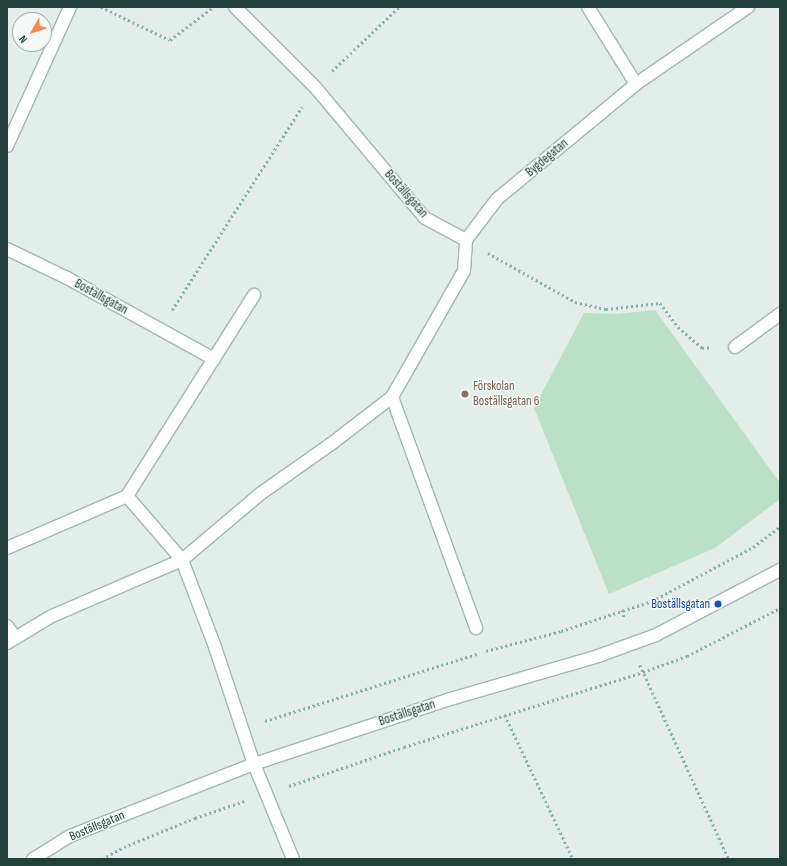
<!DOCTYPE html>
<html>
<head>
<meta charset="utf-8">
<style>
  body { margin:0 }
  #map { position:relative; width:787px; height:866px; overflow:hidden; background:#e3ede9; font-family:"Sofia Sans Condensed",sans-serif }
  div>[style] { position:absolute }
  .green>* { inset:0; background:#bbdfc7 }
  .path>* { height:2.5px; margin-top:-1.25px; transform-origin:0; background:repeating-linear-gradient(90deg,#82b2a6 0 2px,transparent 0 5px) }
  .roads { filter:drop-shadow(1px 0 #a5b5b1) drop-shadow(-1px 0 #a5b5b1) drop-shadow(0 1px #a5b5b1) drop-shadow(0 -1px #a5b5b1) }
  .lane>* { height:12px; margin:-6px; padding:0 6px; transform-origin:6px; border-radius:6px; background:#fff }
  .street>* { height:12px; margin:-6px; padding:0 6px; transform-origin:6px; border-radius:6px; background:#fff }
  .dots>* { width:11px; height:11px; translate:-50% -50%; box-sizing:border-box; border:2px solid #f4f9f7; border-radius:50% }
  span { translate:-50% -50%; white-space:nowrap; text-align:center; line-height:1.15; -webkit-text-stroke:3px #f4f9f7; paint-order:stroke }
  .street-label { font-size:13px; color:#223f39 }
  .education-label { font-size:13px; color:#785e54 }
  .left { translate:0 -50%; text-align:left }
  .transit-label { font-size:13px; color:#164399 }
  .right { translate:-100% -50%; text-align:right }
  .frame { position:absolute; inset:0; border:8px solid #223f39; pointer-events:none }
  .north { position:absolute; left:12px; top:12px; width:40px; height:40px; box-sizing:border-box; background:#f4f9f7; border:1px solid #a0afab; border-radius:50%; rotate:231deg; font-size:11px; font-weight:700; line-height:16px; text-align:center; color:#223f39 }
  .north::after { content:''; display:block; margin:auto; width:14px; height:18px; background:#f78957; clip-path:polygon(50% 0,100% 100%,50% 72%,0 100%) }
</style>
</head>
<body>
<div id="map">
  <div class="green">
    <div style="clip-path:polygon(655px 310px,780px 483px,780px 499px,715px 548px,609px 594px,534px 408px,584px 313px,617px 314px)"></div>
  </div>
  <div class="path">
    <div style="left:101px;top:7px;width:76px;rotate:25.6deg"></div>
    <div style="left:170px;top:40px;width:53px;rotate:-37.3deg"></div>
    <div style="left:332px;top:71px;width:93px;rotate:-43.7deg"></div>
    <div style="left:488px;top:253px;width:100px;rotate:29.4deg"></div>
    <div style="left:575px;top:302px;width:32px;rotate:13deg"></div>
    <div style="left:606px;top:309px;width:54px;rotate:-6.3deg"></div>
    <div style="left:660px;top:303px;width:30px;rotate:53deg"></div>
    <div style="left:678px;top:327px;width:32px;rotate:41deg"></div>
    <div style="left:702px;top:348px;width:10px;rotate:-6deg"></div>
    <div style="left:172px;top:310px;width:241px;rotate:-57.4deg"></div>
    <div style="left:622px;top:610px;width:10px;rotate:73deg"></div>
    <div style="left:486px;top:651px;width:78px;rotate:-14.9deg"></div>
    <div style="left:561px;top:631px;width:96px;rotate:-18.2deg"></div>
    <div style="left:652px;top:601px;width:115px;rotate:-28.1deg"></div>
    <div style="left:753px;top:547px;width:34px;rotate:-37deg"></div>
    <div style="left:640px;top:665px;width:213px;rotate:65.4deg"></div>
    <div style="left:505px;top:715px;width:159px;rotate:64.7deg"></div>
    <div style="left:265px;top:721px;width:225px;rotate:-17.6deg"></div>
    <div style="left:289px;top:786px;width:121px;rotate:-18.7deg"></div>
    <div style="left:404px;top:747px;width:250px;rotate:-17.4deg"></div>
    <div style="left:643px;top:672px;width:47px;rotate:-20deg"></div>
    <div style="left:687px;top:656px;width:105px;rotate:-27.3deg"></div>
    <div style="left:102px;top:859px;width:25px;rotate:-29deg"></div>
    <div style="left:124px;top:847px;width:77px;rotate:-22.2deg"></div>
    <div style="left:195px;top:818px;width:52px;rotate:-19.1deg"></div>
  </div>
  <div class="roads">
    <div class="lane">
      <div style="left:127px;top:496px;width:238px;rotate:-57.7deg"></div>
      <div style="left:7px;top:548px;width:131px;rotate:-23.4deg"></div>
      <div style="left:127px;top:496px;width:84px;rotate:49.3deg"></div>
    </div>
    <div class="street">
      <div style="left:235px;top:7px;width:113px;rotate:45deg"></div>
      <div style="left:315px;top:87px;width:171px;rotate:50deg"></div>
      <div style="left:425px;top:218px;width:47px;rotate:28.2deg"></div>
      <div style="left:588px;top:7px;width:91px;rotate:58.1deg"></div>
      <div style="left:7px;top:146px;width:153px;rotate:-65.6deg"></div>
      <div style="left:466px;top:240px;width:51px;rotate:-52.9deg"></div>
      <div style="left:497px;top:199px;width:180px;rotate:-39.6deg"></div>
      <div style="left:636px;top:84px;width:136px;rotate:-34.5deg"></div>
      <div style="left:7px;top:249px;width:67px;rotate:25.8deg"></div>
      <div style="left:67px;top:278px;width:168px;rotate:28.9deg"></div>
      <div style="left:735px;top:347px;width:56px;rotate:-36.3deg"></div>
      <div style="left:392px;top:397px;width:246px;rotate:70deg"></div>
      <div style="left:182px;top:560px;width:93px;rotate:69.2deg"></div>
      <div style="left:215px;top:647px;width:123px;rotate:71.6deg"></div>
      <div style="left:254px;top:764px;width:103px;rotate:67.7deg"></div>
      <div style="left:7px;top:626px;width:14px;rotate:54deg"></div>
      <div style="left:7px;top:643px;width:52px;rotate:-31deg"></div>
      <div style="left:52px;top:616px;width:142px;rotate:-23.3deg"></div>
      <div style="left:182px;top:560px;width:102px;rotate:-40.2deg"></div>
      <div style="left:260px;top:494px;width:87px;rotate:-35.2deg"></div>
      <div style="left:331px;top:444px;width:77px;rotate:-37.6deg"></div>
      <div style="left:392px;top:397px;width:145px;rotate:-60.3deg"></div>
      <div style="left:464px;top:271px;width:31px;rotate:-86deg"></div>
      <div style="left:33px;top:859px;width:44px;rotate:-31.9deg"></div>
      <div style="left:70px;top:836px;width:198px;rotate:-21.4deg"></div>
      <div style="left:254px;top:764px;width:203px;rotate:-18.3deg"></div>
      <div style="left:447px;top:700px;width:157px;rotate:-16.2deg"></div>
      <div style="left:598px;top:656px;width:62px;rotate:-19.9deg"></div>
      <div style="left:656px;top:635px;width:140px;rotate:-27.7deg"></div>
    </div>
  </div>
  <div class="dots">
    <div style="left:465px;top:394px;background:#8d6e63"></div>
    <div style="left:718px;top:604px;background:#1a4fb4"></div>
  </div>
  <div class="street-label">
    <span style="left:547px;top:158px;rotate:-40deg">Bygdegatan</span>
    <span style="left:406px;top:194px;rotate:49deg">Boställsgatan</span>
    <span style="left:101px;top:297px;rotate:29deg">Boställsgatan</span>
    <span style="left:407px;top:713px;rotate:-18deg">Boställsgatan</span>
    <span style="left:97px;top:826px;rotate:-23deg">Boställsgatan</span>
  </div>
  <div class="education-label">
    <span class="left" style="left:473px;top:394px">Förskolan<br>Boställsgatan 6</span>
  </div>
  <div class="transit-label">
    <span class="right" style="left:710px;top:604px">Boställsgatan</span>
  </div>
  <div class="frame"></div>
  <div class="north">N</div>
</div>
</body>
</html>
